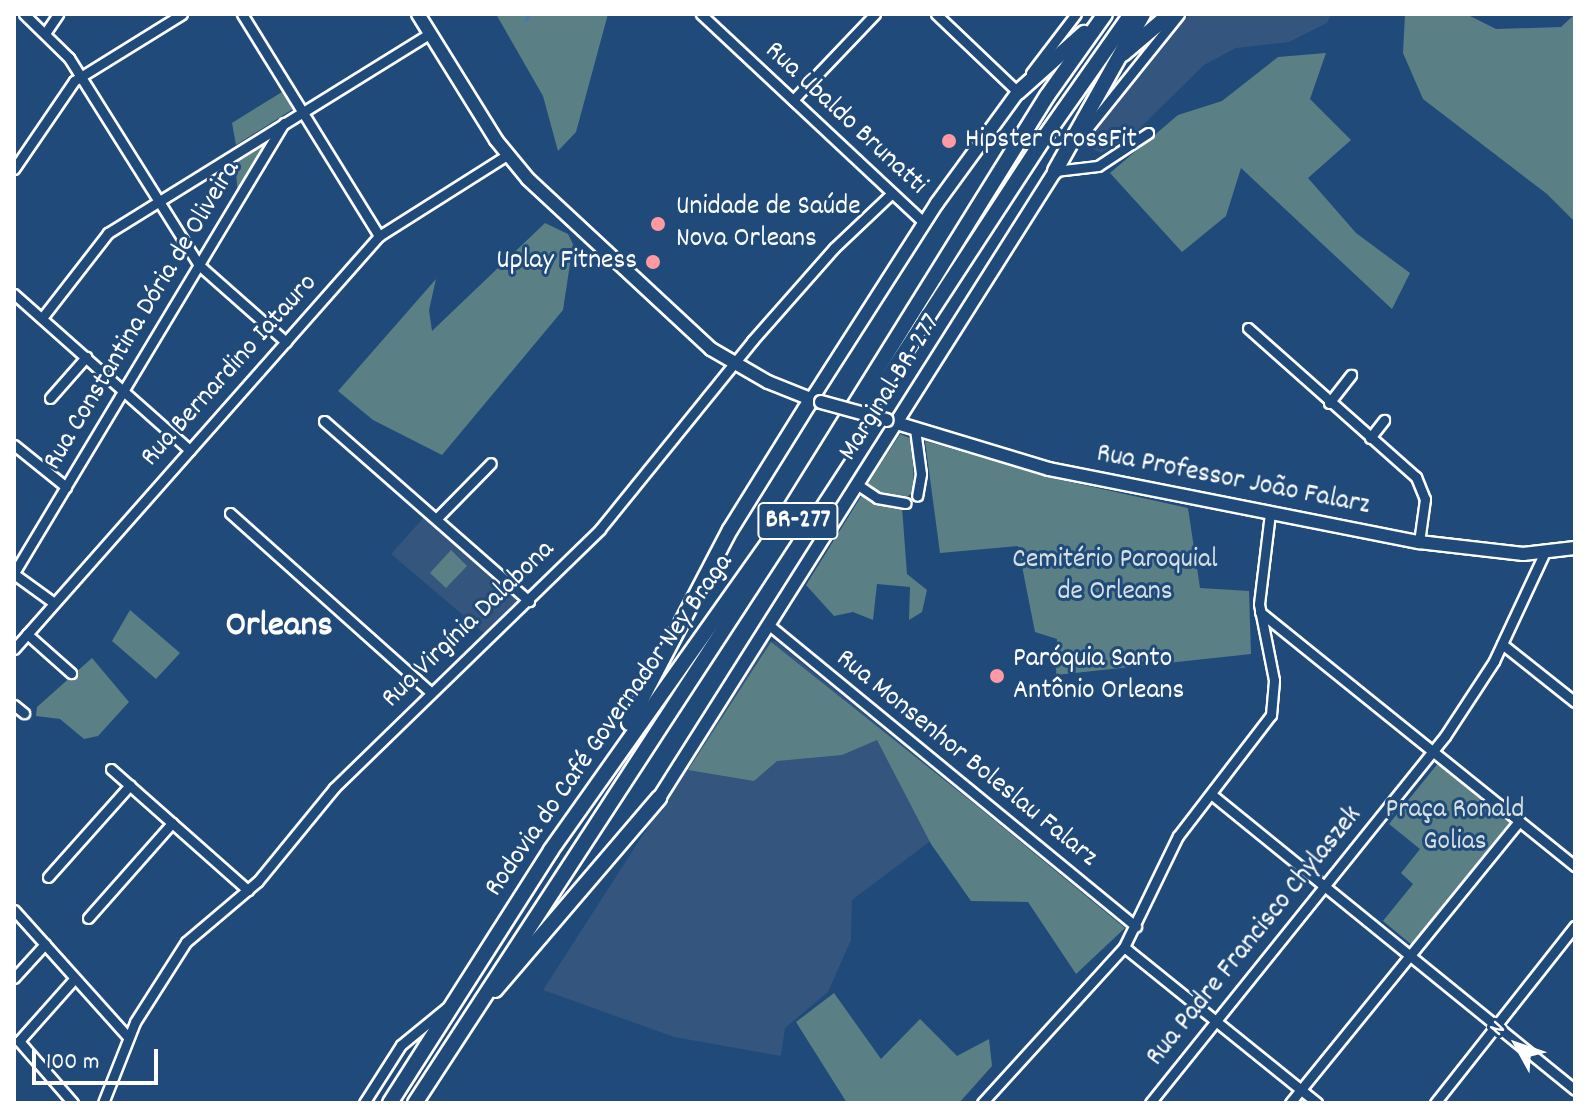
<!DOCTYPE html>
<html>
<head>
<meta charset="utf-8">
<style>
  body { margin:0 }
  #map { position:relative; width:1589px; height:1117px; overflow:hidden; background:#1f4a7a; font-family:Dekko,sans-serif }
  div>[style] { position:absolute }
  .built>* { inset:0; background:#34557d }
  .green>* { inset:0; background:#5a8086 }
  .stream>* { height:3px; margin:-1.5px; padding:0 1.5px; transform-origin:1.5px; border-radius:1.5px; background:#4679a3 }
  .roads { filter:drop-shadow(2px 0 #fff) drop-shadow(-2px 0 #fff) drop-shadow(0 2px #fff) drop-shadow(0 -2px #fff) }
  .minor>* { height:9px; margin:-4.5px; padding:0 4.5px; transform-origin:4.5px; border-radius:4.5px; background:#1f4a7a }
  .major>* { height:12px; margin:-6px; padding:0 6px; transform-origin:6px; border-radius:6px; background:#1f4a7a }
  .highway>* { height:14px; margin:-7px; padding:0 7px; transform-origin:7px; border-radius:7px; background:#1f4a7a }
  .bridges { filter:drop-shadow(2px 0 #fff) drop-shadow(-2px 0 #fff) drop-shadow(0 2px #fff) drop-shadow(0 -2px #fff) }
  .major-bridge>* { height:12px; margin:-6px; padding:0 6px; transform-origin:6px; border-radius:6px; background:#1f4a7a }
  .dots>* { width:22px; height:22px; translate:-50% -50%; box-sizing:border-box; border:4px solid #1f4a7a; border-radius:50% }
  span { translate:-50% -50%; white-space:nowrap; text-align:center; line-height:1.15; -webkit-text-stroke:6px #1f4a7a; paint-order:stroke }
  .shield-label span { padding:2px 6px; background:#1f4a7a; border:2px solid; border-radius:6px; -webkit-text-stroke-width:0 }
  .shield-label { font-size:26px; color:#fff; font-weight:700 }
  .street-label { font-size:28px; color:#fff }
  .poi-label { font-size:28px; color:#fff }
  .left { translate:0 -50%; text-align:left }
  .right { translate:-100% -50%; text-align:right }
  .park-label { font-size:28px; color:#d6dfe1 }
  .district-label { font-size:36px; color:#fff; font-weight:700 }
  .frame { position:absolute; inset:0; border:16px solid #fff; pointer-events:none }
  .north { position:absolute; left:1477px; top:1005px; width:80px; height:80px; -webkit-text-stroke:6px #1f4a7a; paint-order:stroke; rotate:310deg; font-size:22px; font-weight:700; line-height:32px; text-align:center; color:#fff }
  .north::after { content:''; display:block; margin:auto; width:28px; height:36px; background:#fff; clip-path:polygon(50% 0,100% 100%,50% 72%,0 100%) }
  .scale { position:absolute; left:32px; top:1049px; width:126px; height:36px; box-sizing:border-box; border:4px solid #fff; border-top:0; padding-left:10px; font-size:24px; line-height:28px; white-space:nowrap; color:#fff; -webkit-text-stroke:6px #1f4a7a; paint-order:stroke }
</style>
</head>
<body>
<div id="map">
  <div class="built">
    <div style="clip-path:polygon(1190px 14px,1331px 14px,1327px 23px,1289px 42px,1236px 48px,1204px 65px,1137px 131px,1101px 153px,1091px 148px,1089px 136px,1112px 102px)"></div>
    <div style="clip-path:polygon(425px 516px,519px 598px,484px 633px,391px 554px)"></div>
    <div style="clip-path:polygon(775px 641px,977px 806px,852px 900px,851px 940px,828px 992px,785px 1028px,781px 1056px,674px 1037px,543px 990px,767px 642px)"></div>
  </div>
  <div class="green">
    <div style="clip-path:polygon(496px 14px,608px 14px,576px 132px,558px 151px,543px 96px)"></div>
    <div style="clip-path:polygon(1405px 14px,1466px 14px,1496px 29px,1561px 27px,1575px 14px,1575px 222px,1547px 194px,1423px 99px,1403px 53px)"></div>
    <div style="clip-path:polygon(1326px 53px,1310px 99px,1351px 140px,1308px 178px,1356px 233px,1410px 273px,1392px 309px,1241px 168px,1226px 216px,1182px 252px,1110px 173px,1178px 115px,1222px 101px,1278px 57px)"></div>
    <div style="clip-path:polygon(282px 92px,293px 109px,236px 145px,232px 123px)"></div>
    <div style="clip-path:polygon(268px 142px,238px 195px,235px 163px)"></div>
    <div style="clip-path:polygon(545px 223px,568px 234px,573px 244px,563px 310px,442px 455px,373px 420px,338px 391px,436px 279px,429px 310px,432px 331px)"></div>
    <div style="clip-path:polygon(900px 434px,912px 439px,914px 492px,905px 498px,877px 495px,866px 487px)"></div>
    <div style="clip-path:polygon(925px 441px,1052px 478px,1188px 508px,1200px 588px,1249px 591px,1251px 654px,1056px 675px,1057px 639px,1035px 632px,1018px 546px,940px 553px)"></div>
    <div style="clip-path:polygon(862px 495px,902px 507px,907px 574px,927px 590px,922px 612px,909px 620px,910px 587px,877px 584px,873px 620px,853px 612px,834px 616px,806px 585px)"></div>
    <div style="clip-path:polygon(451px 550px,467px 566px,446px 588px,430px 573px)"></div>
    <div style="clip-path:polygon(130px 610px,180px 653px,156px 679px,112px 641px)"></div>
    <div style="clip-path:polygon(771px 642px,977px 806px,1125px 928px,1076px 974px,1028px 902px,971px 901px,931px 844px,877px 740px,842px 755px,777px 761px,754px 781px,688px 770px)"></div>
    <div style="clip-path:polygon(92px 658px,129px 702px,98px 736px,84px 739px,60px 719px,36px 716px,37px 707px)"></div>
    <div style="clip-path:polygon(1439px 762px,1512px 821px,1412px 945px,1383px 921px,1413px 884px,1401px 873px,1420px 849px,1389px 824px)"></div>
    <div style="clip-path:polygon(834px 993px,881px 1059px,920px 1019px,957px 1056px,989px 1039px,992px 1066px,959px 1103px,847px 1103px,796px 1022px)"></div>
  </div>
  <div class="stream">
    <div style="left:525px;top:20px;width:8px;rotate:-50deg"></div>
  </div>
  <div class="roads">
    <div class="minor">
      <div style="left:24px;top:14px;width:63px;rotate:44.4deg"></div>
      <div style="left:69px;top:58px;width:244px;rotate:57.9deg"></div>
      <div style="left:199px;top:265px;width:116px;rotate:41.5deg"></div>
      <div style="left:242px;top:14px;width:261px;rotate:58.3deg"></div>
      <div style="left:701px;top:14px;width:306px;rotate:43.1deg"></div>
      <div style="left:936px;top:14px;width:113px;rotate:43.6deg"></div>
      <div style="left:1018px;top:92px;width:4px;rotate:-56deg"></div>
      <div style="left:46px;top:32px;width:22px;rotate:-56deg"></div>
      <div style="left:1031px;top:73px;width:74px;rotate:-52.7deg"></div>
      <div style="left:793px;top:100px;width:119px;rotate:-46.4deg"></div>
      <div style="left:1079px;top:139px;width:160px;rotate:-51.3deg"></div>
      <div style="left:14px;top:169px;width:107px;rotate:-55.7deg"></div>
      <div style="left:74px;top:81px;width:127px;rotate:-31.8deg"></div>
      <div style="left:1055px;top:171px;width:43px;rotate:-6.6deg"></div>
      <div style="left:1098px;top:166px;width:60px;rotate:-33.4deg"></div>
      <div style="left:14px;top:294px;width:235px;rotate:41.6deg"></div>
      <div style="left:42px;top:318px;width:108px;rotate:-52.2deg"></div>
      <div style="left:108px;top:233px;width:379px;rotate:-31.8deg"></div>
      <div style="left:1248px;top:328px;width:225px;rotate:41.6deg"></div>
      <div style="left:1416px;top:477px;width:24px;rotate:68deg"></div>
      <div style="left:1425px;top:499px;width:43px;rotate:97.9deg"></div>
      <div style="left:50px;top:398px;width:55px;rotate:-48.7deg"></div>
      <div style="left:1329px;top:403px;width:36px;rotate:-52deg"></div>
      <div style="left:324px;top:421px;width:273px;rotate:41.3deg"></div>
      <div style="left:915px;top:429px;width:45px;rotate:82.4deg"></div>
      <div style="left:921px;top:474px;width:22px;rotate:100deg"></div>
      <div style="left:1370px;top:438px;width:23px;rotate:-52deg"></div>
      <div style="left:14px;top:445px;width:67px;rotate:38.9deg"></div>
      <div style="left:858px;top:485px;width:23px;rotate:34deg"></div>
      <div style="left:877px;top:498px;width:29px;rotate:10deg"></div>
      <div style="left:230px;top:513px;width:270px;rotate:41.8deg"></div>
      <div style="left:436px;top:519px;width:78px;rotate:-45.5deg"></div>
      <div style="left:14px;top:573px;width:525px;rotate:-59.04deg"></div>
      <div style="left:14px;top:574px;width:49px;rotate:35.9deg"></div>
      <div style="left:1260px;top:612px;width:405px;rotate:38.9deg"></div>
      <div style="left:769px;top:625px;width:475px;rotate:39.4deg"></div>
      <div style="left:27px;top:634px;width:59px;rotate:41.6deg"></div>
      <div style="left:1502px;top:644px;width:93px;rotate:38.5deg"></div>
      <div style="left:14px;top:649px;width:551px;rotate:-48.53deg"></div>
      <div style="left:379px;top:236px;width:151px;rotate:-32.3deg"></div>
      <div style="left:14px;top:705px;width:13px;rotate:39deg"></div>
      <div style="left:111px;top:769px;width:183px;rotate:41.5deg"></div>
      <div style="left:1211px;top:794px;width:469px;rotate:39.1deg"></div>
      <div style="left:48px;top:877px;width:123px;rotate:-48.3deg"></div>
      <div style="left:14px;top:910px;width:169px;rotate:48.1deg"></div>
      <div style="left:88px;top:918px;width:127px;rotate:-48.5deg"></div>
      <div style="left:1124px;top:947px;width:248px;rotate:38.9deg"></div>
      <div style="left:14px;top:978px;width:46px;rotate:-47.6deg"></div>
      <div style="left:73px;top:1103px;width:82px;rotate:-131.1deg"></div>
      <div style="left:19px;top:1041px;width:84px;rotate:-48.4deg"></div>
      <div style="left:103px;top:1103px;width:87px;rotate:-68.4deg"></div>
      <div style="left:135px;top:1022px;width:95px;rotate:-57.5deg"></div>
      <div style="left:186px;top:942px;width:94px;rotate:-40.3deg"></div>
      <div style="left:258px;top:881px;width:120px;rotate:-50.7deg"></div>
      <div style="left:334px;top:788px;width:371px;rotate:-44.2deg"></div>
      <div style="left:600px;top:529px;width:242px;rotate:-51deg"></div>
      <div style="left:752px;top:341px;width:124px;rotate:-48.6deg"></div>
      <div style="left:834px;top:248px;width:80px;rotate:-43.5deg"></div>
      <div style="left:364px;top:1103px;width:69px;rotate:-57.5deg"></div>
      <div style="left:401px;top:1045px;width:58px;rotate:-39.4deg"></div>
      <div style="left:982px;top:1103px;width:211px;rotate:-47.7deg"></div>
      <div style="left:1124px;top:947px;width:123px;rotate:-64.1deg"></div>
      <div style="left:1178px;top:836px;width:153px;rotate:-52.5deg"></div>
      <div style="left:1271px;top:715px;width:35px;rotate:-85deg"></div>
      <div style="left:1274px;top:680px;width:77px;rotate:-101.2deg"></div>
      <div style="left:1259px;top:604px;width:92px;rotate:-83.1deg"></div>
      <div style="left:1150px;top:1103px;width:471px;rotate:-51.2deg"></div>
      <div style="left:1445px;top:736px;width:90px;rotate:-56.8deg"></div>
      <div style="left:1494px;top:661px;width:118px;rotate:-65deg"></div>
      <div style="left:1290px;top:1103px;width:363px;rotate:-50.9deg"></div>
      <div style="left:1435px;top:1103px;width:226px;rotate:-51.7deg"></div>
    </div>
    <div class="major">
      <div style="left:418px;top:14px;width:148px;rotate:58.2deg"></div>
      <div style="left:496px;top:140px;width:50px;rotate:50.6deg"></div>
      <div style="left:528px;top:179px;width:250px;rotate:42.9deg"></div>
      <div style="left:711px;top:349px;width:66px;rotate:30.1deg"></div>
      <div style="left:768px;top:382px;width:54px;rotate:21.8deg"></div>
      <div style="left:811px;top:400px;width:234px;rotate:-57.4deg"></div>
      <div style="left:937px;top:203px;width:137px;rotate:-53.9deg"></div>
      <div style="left:890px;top:421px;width:166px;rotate:16.8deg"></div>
      <div style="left:1049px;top:469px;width:377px;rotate:11.2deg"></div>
      <div style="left:1419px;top:542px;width:105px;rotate:6.6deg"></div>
      <div style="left:1523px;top:554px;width:52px;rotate:-6.6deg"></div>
      <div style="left:659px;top:798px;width:742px;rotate:-57.72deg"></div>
    </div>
    <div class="highway">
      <div style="left:1123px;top:54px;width:62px;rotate:-40.4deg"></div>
      <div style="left:1018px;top:92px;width:89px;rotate:-41.8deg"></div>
      <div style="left:1055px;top:171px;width:180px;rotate:-60.7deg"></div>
      <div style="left:629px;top:723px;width:218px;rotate:-62.4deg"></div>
      <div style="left:730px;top:530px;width:153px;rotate:-58.1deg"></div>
      <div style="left:495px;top:990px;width:253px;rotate:-49.5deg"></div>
      <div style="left:390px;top:1103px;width:300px;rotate:-57.5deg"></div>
      <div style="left:551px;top:850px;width:390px;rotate:-54.7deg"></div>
      <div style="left:776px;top:532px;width:513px;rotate:-58.14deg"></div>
      <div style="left:1047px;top:96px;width:100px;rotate:-54.7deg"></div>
      <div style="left:415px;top:1103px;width:1152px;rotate:-56.9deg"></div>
      <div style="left:1044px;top:138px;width:151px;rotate:-54.9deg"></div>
    </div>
  </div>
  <div class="bridges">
    <div class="major-bridge">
      <div style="left:821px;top:402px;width:68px;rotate:15.3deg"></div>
    </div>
  </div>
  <div class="dots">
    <div style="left:949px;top:141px;background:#ff9aa2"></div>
    <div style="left:658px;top:224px;background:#ff9aa2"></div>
    <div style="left:653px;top:262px;background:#ff9aa2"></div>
    <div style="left:997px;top:676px;background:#ff9aa2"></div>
  </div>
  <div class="shield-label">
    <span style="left:798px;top:521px">BR-277</span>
  </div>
  <div class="street-label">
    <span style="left:845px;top:119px;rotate:43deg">Rua Ubaldo Brunatti</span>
    <span style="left:143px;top:316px;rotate:-59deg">Rua Constantina Dória de Oliveira</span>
    <span style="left:230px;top:371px;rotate:-48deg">Rua Bernardino Iatauro</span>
    <span style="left:891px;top:388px;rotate:-58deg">Marginal BR-277</span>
    <span style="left:1233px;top:481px;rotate:11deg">Rua Professor João Falarz</span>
    <span style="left:469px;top:625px;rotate:-44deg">Rua Virgínia Dalabona</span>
    <span style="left:610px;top:726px;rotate:-55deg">Rodovia do Café Governador Ney Braga</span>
    <span style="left:966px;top:759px;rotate:39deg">Rua Monsenhor Boleslau Falarz</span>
    <span style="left:1255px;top:937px;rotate:-51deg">Rua Padre Francisco Chylaszek</span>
  </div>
  <div class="poi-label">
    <span class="left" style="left:965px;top:141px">Hipster CrossFit</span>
    <span class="left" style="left:676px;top:224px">Unidade de Saúde<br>Nova Orleans</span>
    <span class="right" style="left:637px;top:262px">Uplay Fitness</span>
    <span class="left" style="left:1013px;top:676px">Paróquia Santo<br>Antônio Orleans</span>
  </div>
  <div class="park-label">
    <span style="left:1115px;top:577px">Cemitério Paroquial<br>de Orleans</span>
    <span style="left:1455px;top:827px">Praça Ronald<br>Golias</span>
  </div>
  <div class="district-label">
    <span style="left:279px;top:628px">Orleans</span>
  </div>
  <div class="frame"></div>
  <div class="north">N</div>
  <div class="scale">100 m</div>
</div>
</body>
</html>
